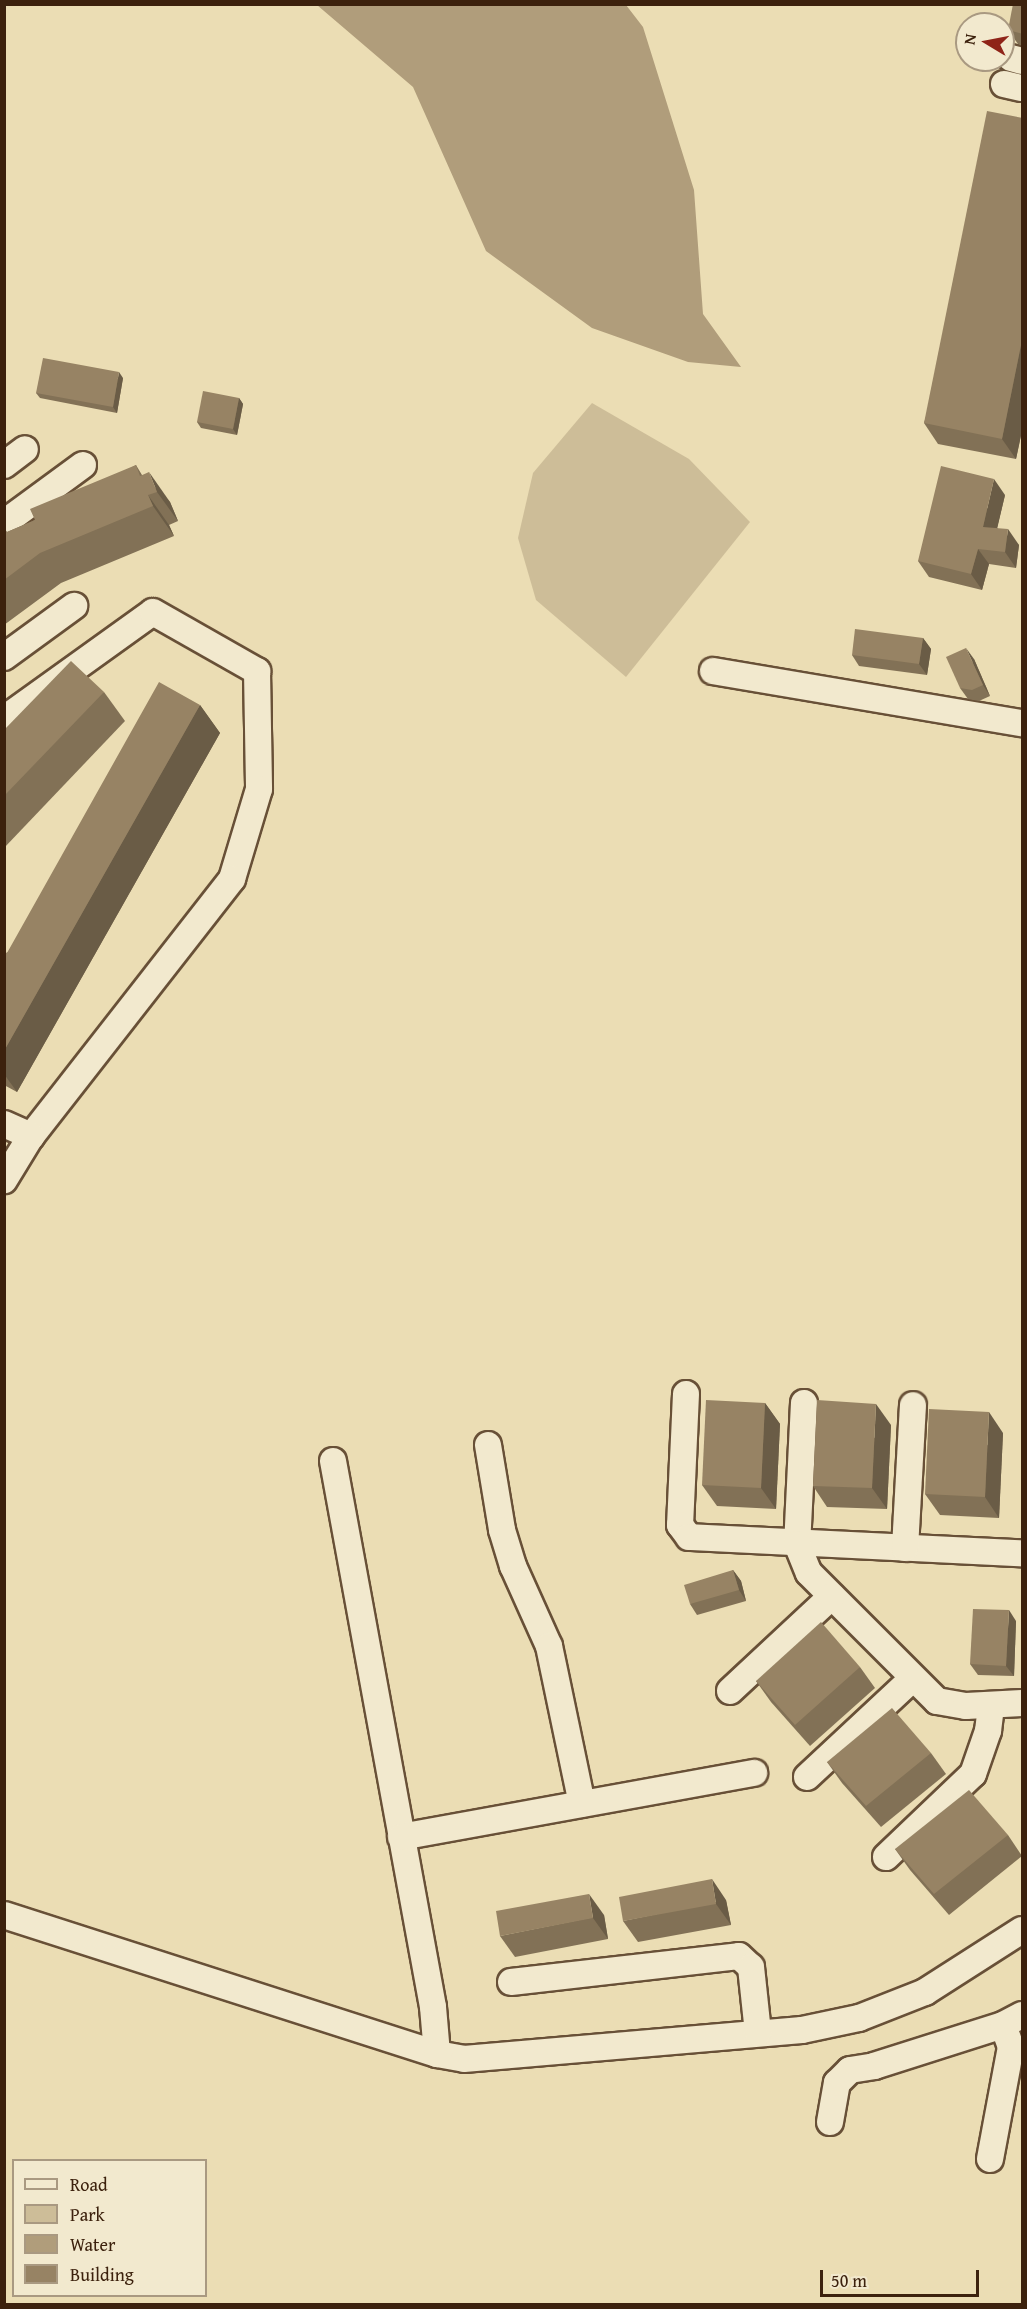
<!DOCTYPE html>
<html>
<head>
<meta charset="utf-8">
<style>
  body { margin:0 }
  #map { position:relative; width:1027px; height:2309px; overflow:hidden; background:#ebddb4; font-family:"Gentium Book Plus",serif }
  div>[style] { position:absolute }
  .green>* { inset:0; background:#cdbd98 }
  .water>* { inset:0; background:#b09d7b }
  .roads { filter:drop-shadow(2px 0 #685037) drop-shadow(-2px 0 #685037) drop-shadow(0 2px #685037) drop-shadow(0 -2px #685037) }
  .minor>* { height:26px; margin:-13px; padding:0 13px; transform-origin:13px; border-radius:13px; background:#f2e9ce }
  .wall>* { inset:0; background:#827156 }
  .shaded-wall>* { inset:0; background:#6a5c46 }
  .building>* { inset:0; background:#978364 }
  span { translate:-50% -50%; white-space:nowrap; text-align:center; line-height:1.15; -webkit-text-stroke:4.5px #f2e9ce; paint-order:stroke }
  .frame { position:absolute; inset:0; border:6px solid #3c210d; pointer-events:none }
  .legend { position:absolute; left:12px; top:2159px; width:195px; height:138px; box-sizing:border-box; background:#f2e9ce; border:2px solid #a99981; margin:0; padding:8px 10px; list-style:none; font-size:18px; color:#3c210d }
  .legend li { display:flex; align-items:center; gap:12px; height:30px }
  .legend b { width:30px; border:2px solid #a99981 }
  .north { position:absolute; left:955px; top:12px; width:60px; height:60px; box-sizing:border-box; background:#f2e9ce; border:2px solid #a99981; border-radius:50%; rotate:280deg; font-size:16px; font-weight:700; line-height:24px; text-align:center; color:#3c210d }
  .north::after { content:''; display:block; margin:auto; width:21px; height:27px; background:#8f2418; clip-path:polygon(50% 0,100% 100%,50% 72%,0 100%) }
  .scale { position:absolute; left:820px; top:2270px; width:159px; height:27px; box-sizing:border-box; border:3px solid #3c210d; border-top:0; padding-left:8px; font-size:18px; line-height:21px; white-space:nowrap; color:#3c210d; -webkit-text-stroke:4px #f2e9ce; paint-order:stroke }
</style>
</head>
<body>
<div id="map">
  <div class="green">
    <div style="clip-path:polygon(592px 403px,689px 459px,750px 522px,626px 677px,536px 600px,518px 538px,533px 473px)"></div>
  </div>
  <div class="water">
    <div style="clip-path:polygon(317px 5px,626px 5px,643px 27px,694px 190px,703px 314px,741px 367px,688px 362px,592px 328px,486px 251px,413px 87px)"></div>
  </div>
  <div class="roads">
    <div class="minor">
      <div style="left:1011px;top:58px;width:11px;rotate:15deg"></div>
      <div style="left:1004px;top:84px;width:18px;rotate:13deg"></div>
      <div style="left:4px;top:465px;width:26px;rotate:-37deg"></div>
      <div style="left:4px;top:523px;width:98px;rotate:-36.3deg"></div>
      <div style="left:4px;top:657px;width:87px;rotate:-36.1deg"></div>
      <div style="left:713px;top:671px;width:313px;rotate:9.6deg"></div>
      <div style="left:4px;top:719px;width:183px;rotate:-35.7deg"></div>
      <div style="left:153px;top:612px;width:120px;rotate:29.6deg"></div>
      <div style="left:257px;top:671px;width:118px;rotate:89deg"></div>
      <div style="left:259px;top:789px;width:94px;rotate:106.7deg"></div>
      <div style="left:232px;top:879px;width:326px;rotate:128deg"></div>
      <div style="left:31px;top:1136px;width:52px;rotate:121.5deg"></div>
      <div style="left:4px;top:1124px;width:30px;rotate:24deg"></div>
      <div style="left:686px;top:1394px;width:131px;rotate:92.6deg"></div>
      <div style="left:680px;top:1525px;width:15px;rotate:53deg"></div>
      <div style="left:689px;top:1537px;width:333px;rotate:2.8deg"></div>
      <div style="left:804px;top:1403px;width:141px;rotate:92.8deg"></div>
      <div style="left:797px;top:1544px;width:31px;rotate:68deg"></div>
      <div style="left:809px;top:1573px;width:181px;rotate:45deg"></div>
      <div style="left:937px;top:1701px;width:29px;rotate:10deg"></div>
      <div style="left:966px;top:1706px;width:56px;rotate:-3.1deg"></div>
      <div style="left:488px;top:1445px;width:86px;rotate:80.6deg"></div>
      <div style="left:502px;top:1530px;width:38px;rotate:73deg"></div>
      <div style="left:513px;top:1566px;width:88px;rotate:65.8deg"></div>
      <div style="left:549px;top:1646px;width:161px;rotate:78.2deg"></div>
      <div style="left:333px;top:1461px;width:555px;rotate:79.62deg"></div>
      <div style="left:433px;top:2007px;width:47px;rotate:85.1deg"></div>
      <div style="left:905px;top:1548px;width:143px;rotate:-86.8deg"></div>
      <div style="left:730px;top:1691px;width:139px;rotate:-43deg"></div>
      <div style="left:807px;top:1777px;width:144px;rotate:-43deg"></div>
      <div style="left:401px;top:1837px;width:359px;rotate:-10.3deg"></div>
      <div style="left:886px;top:1857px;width:120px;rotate:-43.7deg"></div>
      <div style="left:973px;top:1774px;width:46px;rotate:-70.8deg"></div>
      <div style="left:988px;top:1731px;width:26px;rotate:-83deg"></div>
      <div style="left:4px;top:1915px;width:455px;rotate:17.8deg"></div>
      <div style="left:437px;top:2054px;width:27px;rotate:10deg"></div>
      <div style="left:464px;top:2059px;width:339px;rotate:-4.9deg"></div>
      <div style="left:802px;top:2030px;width:58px;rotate:-11.9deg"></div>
      <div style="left:859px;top:2018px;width:71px;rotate:-21.5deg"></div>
      <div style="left:925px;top:1992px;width:115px;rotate:-32.6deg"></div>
      <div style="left:511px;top:1982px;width:229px;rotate:-6.5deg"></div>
      <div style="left:739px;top:1956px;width:16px;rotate:43deg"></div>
      <div style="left:751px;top:1967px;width:66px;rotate:83.9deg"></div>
      <div style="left:830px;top:2122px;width:40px;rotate:-80deg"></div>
      <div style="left:837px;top:2083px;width:18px;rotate:-45deg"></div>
      <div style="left:850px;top:2070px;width:24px;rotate:-9deg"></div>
      <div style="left:874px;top:2066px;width:135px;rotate:-17.6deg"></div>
      <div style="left:1003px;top:2025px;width:21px;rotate:-28deg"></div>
      <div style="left:990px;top:2159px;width:114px;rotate:-79.4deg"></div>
      <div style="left:1011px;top:2047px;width:23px;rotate:-110deg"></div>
    </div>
  </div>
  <div class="wall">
    <div style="clip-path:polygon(1023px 4px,1023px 46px,1018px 44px,1008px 30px)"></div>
    <div style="clip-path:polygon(1023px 118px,1023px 426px,1016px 459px,938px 444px,924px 423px)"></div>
    <div style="clip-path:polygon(123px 378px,117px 413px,40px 398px,36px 393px)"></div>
    <div style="clip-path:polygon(239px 398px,243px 404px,237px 435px,201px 428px,197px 422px)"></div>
    <div style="clip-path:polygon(136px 465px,142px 475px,170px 502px,178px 521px,169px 525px,174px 536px,61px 583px,4px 625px,4px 529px,7px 532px,35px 520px)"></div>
    <div style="clip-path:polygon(1005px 495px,997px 528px,1019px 545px,1016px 568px,989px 564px,982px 590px,929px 577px,918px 561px)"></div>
    <div style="clip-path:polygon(923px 638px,931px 649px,927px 675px,859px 666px,852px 655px)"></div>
    <div style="clip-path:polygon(974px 659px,990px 696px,979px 701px,968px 699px,960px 688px)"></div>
    <div style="clip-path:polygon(104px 692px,125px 721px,4px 848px,4px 730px)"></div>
    <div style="clip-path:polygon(200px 705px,220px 733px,17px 1092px,4px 1085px,4px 952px,7px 953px)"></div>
    <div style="clip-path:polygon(765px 1403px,780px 1424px,776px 1509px,717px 1506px,702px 1485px)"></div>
    <div style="clip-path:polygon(891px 1425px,887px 1509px,827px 1507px,813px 1486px)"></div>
    <div style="clip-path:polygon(1003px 1433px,999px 1518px,940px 1515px,925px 1494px)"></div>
    <div style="clip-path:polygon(733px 1570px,741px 1581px,746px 1601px,697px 1615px,690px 1604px)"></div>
    <div style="clip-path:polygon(1016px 1621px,1014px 1676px,978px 1675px,970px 1664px)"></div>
    <div style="clip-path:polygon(860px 1667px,875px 1688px,810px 1746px,771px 1702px,756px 1681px)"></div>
    <div style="clip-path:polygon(931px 1753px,946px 1774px,881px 1827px,842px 1783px,827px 1762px)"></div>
    <div style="clip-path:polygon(1008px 1835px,1022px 1856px,949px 1915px,910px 1870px,895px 1849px)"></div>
    <div style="clip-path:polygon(726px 1900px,731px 1925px,638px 1942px,623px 1921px)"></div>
    <div style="clip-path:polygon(604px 1915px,608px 1939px,515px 1957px,500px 1936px)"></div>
  </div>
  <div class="shaded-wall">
    <div style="clip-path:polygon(1023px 335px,1023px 426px,1016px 459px,1002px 439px)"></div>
    <div style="clip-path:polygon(119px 372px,123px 378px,117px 413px,113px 407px)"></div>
    <div style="clip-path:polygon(239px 398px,243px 404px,237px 435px,233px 429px)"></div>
    <div style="clip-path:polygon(149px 472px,170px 502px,178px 521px,157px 492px)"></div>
    <div style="clip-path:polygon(994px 479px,1005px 495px,994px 542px,983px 527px)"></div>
    <div style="clip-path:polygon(148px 495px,169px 525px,174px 536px,153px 506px)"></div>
    <div style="clip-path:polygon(1008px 529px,1019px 545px,1016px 568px,1005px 552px)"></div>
    <div style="clip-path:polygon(978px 549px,989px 564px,982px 590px,971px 574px)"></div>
    <div style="clip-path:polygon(923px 638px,931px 649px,927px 675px,919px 664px)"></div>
    <div style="clip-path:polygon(966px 648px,974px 659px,990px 696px,983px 685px)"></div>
    <div style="clip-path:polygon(200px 705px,220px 733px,17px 1092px,4px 1074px,4px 1051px)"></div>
    <div style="clip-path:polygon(765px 1403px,780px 1424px,776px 1509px,761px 1488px)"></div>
    <div style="clip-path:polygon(876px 1404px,891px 1425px,887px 1509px,872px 1488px)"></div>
    <div style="clip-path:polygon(989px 1412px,1003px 1433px,999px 1518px,985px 1497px)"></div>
    <div style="clip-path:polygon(733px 1570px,741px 1581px,746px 1601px,739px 1590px)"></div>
    <div style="clip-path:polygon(1009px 1610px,1016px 1621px,1014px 1676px,1006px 1666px)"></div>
    <div style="clip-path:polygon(712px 1879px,726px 1900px,731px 1925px,716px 1904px)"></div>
    <div style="clip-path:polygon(589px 1894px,604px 1915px,608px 1939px,593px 1918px)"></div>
  </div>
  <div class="building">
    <div style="clip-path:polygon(1013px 4px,1023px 4px,1023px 34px,1008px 30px)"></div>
    <div style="clip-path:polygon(987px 111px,1023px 118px,1023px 335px,1002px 439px,924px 423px)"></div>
    <div style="clip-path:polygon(43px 358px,119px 372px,113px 407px,36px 393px)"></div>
    <div style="clip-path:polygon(203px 391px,239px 398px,233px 429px,197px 422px)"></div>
    <div style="clip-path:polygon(136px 465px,140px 476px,149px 472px,157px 492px,148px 495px,153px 506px,40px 553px,4px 580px,4px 529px,7px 532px,35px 520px,30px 509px)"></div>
    <div style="clip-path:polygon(941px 466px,994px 479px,983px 527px,1008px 529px,1005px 552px,978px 549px,971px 574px,918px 561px)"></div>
    <div style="clip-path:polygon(855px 629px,923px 638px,919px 664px,852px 655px)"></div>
    <div style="clip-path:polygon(966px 648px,983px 685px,972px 690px,960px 688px,946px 657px)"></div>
    <div style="clip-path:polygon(71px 661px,104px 692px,4px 796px,4px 730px)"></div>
    <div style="clip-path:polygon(159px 682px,200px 705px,4px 1051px,4px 952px,7px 953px)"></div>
    <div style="clip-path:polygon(706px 1400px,765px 1403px,761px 1488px,702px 1485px)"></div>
    <div style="clip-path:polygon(817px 1400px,876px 1404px,872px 1488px,813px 1486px)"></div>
    <div style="clip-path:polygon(929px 1409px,989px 1412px,985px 1497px,925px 1494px)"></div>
    <div style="clip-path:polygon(733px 1570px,739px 1590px,690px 1604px,684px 1585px)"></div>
    <div style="clip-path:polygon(973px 1609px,1009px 1610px,1006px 1666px,970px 1664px)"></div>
    <div style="clip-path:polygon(821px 1622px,860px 1667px,795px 1725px,756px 1681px)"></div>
    <div style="clip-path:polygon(892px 1708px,931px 1753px,866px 1806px,827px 1762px)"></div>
    <div style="clip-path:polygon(969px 1790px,1008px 1835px,934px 1894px,895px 1849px)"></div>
    <div style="clip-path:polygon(712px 1879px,716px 1904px,623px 1921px,619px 1897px)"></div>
    <div style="clip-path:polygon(589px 1894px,593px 1918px,500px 1936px,496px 1911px)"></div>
  </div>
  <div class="frame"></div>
  <ul class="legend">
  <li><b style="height:8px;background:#f2e9ce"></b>Road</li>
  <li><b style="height:16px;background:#cdbd98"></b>Park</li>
  <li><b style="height:16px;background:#b09d7b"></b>Water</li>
  <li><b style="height:16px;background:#978364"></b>Building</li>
  </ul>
  <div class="north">N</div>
  <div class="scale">50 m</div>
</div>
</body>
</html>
